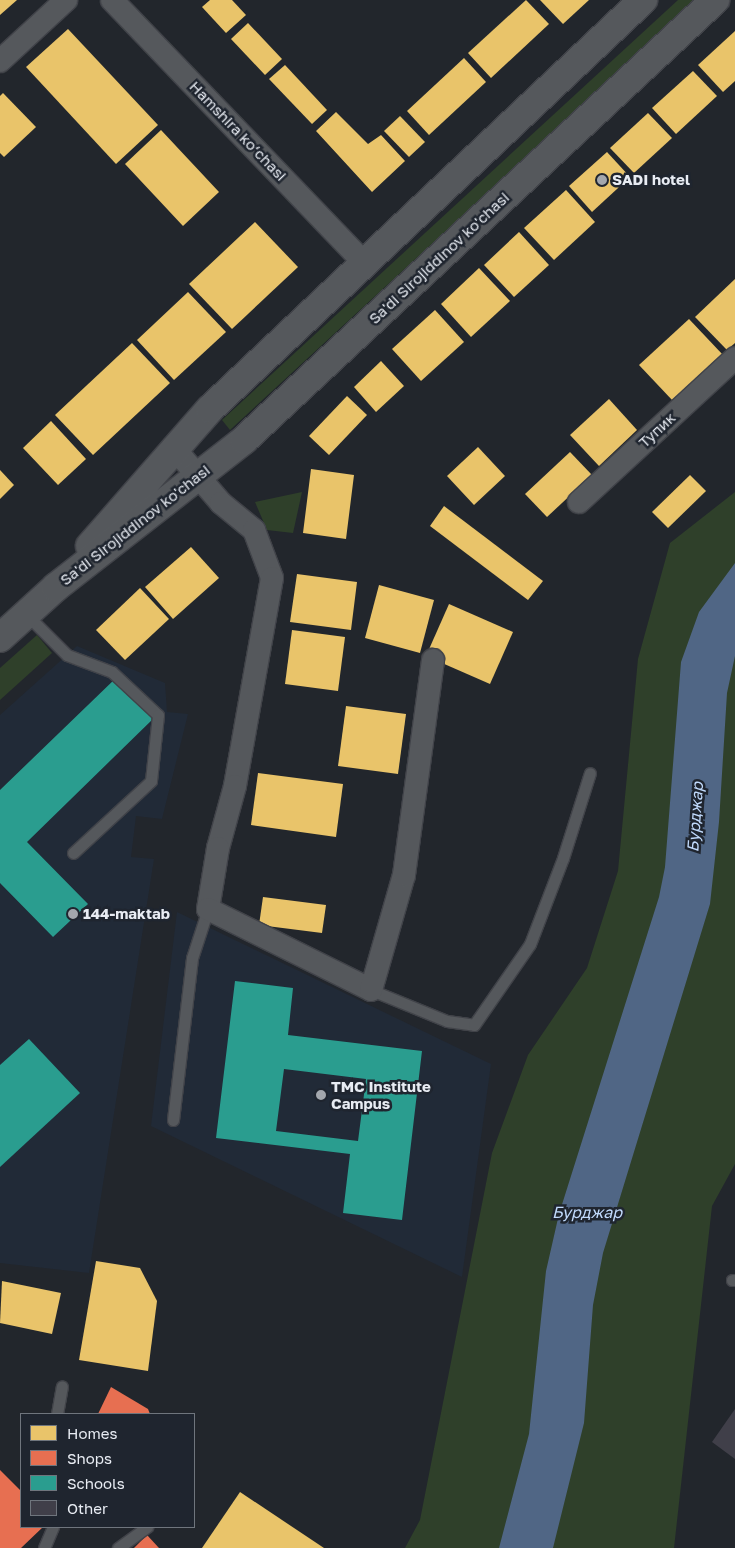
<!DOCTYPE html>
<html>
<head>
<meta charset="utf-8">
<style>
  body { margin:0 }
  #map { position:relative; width:735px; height:1548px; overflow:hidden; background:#22262c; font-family:"Golos Text",sans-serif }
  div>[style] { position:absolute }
  .built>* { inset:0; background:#212a37 }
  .green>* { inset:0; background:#2f402a }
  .water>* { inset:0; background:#506685 }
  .homes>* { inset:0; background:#e9c46a }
  .shops>* { inset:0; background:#e76f51 }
  .schools>* { inset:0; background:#2a9d8f }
  .building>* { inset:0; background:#403f49 }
  .roads { filter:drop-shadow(1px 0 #414349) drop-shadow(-1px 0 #414349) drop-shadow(0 1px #414349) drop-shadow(0 -1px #414349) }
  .service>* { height:11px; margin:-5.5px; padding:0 5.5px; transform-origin:5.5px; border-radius:5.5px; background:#55585c }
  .minor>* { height:22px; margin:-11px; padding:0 11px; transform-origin:11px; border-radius:11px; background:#55585c }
  .tertiary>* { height:28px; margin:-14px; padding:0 14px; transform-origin:14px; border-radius:14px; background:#55585c }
  .dots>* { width:14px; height:14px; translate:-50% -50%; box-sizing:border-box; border:2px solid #1f252f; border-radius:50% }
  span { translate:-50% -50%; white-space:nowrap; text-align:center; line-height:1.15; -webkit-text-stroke:5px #1f252f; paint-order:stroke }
  .street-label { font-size:15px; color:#e8ecf3 }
  .poi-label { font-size:15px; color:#e8ecf3; font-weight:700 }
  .left { translate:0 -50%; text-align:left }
  .water-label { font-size:16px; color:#c1dafc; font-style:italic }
  .legend { position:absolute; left:20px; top:1413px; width:175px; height:115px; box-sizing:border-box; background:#1f252f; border:1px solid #6f757d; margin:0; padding:6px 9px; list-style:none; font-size:15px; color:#e8ecf3 }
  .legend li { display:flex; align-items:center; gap:10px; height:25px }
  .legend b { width:25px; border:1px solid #6f757d }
</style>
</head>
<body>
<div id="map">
  <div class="built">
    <div style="clip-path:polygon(77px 646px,165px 683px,167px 712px,188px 714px,162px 819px,136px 816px,131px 857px,154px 859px,89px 1273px,0 1263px,0 715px)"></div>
    <div style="clip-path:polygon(177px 912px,491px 1064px,462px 1277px,151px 1126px)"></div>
  </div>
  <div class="green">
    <div style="clip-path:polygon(678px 0,696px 0,230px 430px,222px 420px)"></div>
    <div style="clip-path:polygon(302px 492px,293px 533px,267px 530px,255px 502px)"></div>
    <div style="clip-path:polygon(735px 492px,735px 1164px,712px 1206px,674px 1548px,405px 1548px,420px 1520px,492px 1153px,528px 1055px,587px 968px,618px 871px,638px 659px,670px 543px)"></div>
    <div style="clip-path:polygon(37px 635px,52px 653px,0 700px,0 668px)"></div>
  </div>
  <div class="water">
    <div style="clip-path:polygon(735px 563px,735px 656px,727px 693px,719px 822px,710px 904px,603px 1253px,593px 1305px,584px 1423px,553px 1548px,499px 1548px,529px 1434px,546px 1271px,559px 1214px,659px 897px,665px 867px,681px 662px,699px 612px)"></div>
  </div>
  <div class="homes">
    <div style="clip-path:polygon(0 0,17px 0,0 15px)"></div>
    <div style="clip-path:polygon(210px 0,232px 0,246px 15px,226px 33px,202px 7px)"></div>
    <div style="clip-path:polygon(526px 0,549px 24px,491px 78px,468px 53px)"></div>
    <div style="clip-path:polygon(540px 0,589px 0,563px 24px)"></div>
    <div style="clip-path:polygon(248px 23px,282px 59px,265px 75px,231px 39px)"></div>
    <div style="clip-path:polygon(68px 29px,158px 125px,116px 164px,26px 67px)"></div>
    <div style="clip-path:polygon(735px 31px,735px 81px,723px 92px,698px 65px)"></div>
    <div style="clip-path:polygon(464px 58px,486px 82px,429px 135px,407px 111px)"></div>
    <div style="clip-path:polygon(285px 65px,327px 110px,312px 124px,269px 79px)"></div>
    <div style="clip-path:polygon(693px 71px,717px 96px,676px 134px,652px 108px)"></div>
    <div style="clip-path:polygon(3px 93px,36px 127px,4px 157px,0 153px,0 96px)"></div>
    <div style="clip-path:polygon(336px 112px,368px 144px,381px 135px,405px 161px,372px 192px,316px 131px)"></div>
    <div style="clip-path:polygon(648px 113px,672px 138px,634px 173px,610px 148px)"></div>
    <div style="clip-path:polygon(400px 116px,425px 142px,409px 157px,384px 131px)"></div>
    <div style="clip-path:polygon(161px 130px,219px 192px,183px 226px,125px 164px)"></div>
    <div style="clip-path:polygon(607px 152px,630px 177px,592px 212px,569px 186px)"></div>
    <div style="clip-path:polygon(566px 190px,595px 222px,554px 260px,524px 228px)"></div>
    <div style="clip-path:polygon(255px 222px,298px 267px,232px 329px,189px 284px)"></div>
    <div style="clip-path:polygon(519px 232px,549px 265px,514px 297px,484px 265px)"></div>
    <div style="clip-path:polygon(479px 268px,510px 301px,471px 337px,441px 304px)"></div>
    <div style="clip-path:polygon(735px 279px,735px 343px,727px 350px,695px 317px)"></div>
    <div style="clip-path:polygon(188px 292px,226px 332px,174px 380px,137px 340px)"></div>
    <div style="clip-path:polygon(435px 310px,464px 342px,421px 381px,392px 349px)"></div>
    <div style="clip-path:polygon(689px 319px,723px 355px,673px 401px,639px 365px)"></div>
    <div style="clip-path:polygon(132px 343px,170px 383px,93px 455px,55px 415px)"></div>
    <div style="clip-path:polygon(381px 361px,404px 386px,376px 412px,354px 387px)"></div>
    <div style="clip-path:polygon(347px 396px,367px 415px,329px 455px,309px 436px)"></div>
    <div style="clip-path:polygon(609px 399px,637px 430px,599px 466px,570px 435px)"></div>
    <div style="clip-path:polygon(51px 421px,86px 459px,58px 485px,23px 448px)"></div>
    <div style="clip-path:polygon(478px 447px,505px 476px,474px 505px,447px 476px)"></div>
    <div style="clip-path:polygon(570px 452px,592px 475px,547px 517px,525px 494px)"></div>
    <div style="clip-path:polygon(311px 469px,354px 475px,346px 539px,303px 533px)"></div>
    <div style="clip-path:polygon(0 470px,14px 485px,0 499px)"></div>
    <div style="clip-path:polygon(690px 475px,706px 491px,668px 528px,652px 512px)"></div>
    <div style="clip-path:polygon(444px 506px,543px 581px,528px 600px,430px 526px)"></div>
    <div style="clip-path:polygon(191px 547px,219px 578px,173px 619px,145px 587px)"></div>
    <div style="clip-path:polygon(297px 574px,357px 582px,351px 630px,290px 622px)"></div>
    <div style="clip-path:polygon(379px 585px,434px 600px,420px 653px,365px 638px)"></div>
    <div style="clip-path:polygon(140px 588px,169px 619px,125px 660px,96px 630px)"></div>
    <div style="clip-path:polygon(449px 604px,513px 632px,490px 684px,426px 656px)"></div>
    <div style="clip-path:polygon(292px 630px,345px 637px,338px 691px,285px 684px)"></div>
    <div style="clip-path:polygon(346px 706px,406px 714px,398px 774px,338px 766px)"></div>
    <div style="clip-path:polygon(258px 773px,343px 784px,336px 837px,251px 825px)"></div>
    <div style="clip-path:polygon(263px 897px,326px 905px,322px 933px,259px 925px)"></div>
    <div style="clip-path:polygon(96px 1261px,140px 1268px,157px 1301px,148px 1371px,79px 1360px)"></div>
    <div style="clip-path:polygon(2px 1281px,61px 1293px,52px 1334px,0 1323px)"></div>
    <div style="clip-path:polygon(240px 1492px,324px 1548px,202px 1548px)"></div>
  </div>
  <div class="shops">
    <div style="clip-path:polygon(111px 1387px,148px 1409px,150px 1414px,98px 1414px)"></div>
    <div style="clip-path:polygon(0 1470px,21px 1491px,21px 1527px,43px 1527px,21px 1548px,0 1548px)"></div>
    <div style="clip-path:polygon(147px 1535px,159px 1548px,134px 1548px)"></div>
  </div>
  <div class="schools">
    <div style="clip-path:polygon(117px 677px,155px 717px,27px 842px,88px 904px,53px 937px,0 883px,0 790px)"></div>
    <div style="clip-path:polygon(evenodd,235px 981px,293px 988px,288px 1035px,422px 1051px,402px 1220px,343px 1213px,350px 1154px,216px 1138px,235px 981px,284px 1069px,366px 1079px,358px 1141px,276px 1131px,284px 1069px)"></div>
    <div style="clip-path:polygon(29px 1039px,80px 1093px,0 1167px,0 1065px)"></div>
  </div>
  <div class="building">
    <div style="clip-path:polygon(735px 1409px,735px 1459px,712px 1442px)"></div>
  </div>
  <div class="roads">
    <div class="service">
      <div style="left:26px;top:614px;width:58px;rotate:45deg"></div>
      <div style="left:67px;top:655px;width:48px;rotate:20.7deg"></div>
      <div style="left:112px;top:672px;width:63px;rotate:43.1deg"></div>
      <div style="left:158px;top:715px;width:66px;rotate:96.1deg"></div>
      <div style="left:151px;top:781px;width:106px;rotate:137.3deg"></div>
      <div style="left:371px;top:990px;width:82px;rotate:22.2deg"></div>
      <div style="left:447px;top:1021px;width:27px;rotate:8deg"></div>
      <div style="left:474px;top:1025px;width:98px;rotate:-55.3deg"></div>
      <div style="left:530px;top:944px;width:92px;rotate:-69deg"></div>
      <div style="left:563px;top:858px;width:89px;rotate:-72.4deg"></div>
      <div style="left:173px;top:1120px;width:163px;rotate:-83.3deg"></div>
      <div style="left:192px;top:958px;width:52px;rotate:-71.9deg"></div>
      <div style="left:732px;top:1280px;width:3px"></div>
      <div style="left:57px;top:1414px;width:28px;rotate:-80deg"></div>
      <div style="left:44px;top:1548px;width:23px;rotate:-67deg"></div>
      <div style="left:118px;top:1548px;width:36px;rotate:-36deg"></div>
    </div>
    <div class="minor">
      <div style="left:112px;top:0;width:363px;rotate:46.2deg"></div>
      <div style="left:0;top:61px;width:90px;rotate:-42.7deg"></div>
      <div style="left:173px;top:447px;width:74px;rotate:49.4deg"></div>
      <div style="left:221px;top:503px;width:43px;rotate:39.3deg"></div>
      <div style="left:254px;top:530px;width:51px;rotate:69.4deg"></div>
      <div style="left:272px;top:578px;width:211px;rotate:100.1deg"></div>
      <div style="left:235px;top:786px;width:64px;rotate:105.3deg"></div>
      <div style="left:218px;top:848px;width:62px;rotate:99.3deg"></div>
      <div style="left:208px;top:909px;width:182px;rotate:26.4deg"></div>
      <div style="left:371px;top:990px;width:120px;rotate:-74deg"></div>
      <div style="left:404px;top:875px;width:217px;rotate:-82.3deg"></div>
      <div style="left:579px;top:502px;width:212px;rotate:-42.7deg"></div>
    </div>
    <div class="tertiary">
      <div style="left:90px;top:546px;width:182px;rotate:-48.8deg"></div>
      <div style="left:210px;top:409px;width:596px;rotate:-43.37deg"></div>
      <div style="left:0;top:638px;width:76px;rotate:-42.3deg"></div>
      <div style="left:56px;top:587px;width:239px;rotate:-38deg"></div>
      <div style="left:244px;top:440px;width:645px;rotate:-43.05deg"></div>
    </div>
  </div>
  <div class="dots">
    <div style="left:602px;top:180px;background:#a3a7ad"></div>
    <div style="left:73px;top:914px;background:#a3a7ad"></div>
    <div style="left:321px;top:1095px;background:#a3a7ad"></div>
  </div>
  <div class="street-label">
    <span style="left:238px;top:131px;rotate:46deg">Hamshira ko‘chasi</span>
    <span style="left:439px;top:258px;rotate:-43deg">Sa'di Sirojiddinov ko'chasi</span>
    <span style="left:657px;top:430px;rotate:-43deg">Тупик</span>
    <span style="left:135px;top:525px;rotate:-38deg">Sa'di Sirojiddinov ko'chasi</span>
  </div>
  <div class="poi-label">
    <span class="left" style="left:612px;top:180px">SADI hotel</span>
    <span class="left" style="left:83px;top:914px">144-maktab</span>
    <span class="left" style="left:331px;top:1095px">TMC Institute<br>Campus</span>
  </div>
  <div class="water-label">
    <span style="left:695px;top:817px;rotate:-86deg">Бурджар</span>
    <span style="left:587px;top:1212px">Бурджар</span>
  </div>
  <ul class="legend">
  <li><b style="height:14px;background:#e9c46a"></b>Homes</li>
  <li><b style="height:14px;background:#e76f51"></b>Shops</li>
  <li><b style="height:14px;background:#2a9d8f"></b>Schools</li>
  <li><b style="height:14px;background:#403f49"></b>Other</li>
  </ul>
</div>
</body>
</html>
